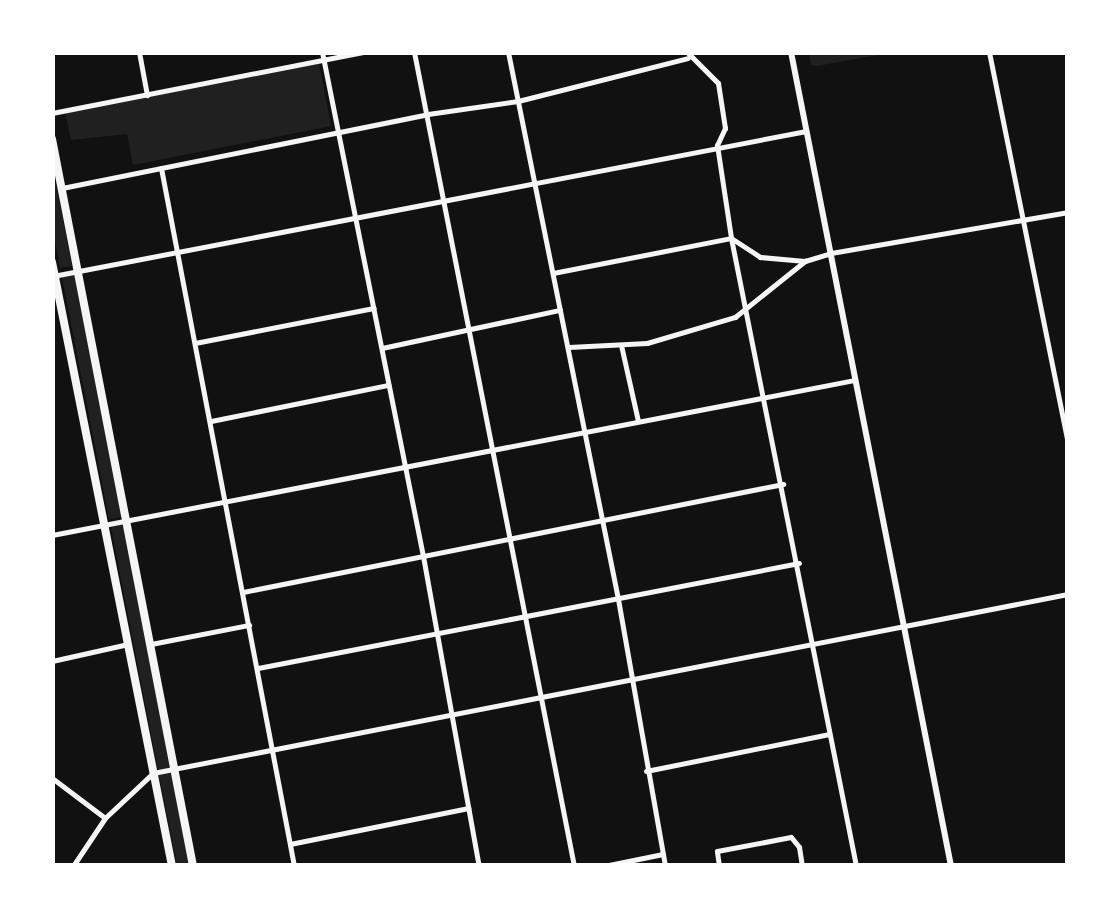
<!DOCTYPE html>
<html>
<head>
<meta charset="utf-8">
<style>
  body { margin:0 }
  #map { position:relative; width:1120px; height:918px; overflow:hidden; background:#111; font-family:"Source Sans 3",sans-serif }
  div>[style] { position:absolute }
  .green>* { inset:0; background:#202020 }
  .minor>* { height:5px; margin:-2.5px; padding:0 2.5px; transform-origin:2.5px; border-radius:2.5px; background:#f5f5f5 }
  .tertiary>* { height:6px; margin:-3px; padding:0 3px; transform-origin:3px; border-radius:3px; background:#f5f5f5 }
  .secondary>* { height:8px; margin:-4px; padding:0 4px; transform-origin:4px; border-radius:4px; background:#f5f5f5 }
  span { translate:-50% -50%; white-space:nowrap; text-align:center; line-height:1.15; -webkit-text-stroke:10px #fff; paint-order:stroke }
  .frame { position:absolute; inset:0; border:55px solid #fff; pointer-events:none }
</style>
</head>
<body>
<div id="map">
  <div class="green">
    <div style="clip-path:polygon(809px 53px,809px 52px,889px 53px,817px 66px,811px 65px)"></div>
    <div style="clip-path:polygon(319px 63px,331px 126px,133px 165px,127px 134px,71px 140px,65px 112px)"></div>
    <div style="clip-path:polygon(52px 170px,53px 170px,72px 266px,60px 268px,53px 229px)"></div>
    <div style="clip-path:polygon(75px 274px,122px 517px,109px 519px,62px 277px)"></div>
    <div style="clip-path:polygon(124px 525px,170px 768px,158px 770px,111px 527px)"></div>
    <div style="clip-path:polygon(172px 773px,190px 865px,177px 865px,159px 775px)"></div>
  </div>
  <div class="minor">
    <div style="left:139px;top:52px;width:44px;rotate:79.5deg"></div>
    <div style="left:322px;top:52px;width:514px;rotate:78.67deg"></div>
    <div style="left:423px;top:556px;width:315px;rotate:79.8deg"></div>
    <div style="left:414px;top:52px;width:830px;rotate:78.88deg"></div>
    <div style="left:508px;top:52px;width:558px;rotate:78.63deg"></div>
    <div style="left:618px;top:599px;width:271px;rotate:80deg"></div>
    <div style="left:687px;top:52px;width:44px;rotate:45deg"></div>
    <div style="left:718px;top:83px;width:46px;rotate:81.2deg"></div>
    <div style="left:725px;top:128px;width:19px;rotate:115deg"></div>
    <div style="left:717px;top:145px;width:94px;rotate:81.4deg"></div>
    <div style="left:731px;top:238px;width:640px;rotate:78.74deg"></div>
    <div style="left:989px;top:52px;width:401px;rotate:78.6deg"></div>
    <div style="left:52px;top:113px;width:317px;rotate:-11.1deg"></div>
    <div style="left:161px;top:168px;width:711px;rotate:79.21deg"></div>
    <div style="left:62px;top:188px;width:373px;rotate:-11.4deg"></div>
    <div style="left:428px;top:114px;width:91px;rotate:-8.2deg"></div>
    <div style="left:518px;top:101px;width:175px;rotate:-14.2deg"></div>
    <div style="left:553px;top:273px;width:181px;rotate:-11.1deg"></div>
    <div style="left:731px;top:238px;width:35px;rotate:33deg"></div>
    <div style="left:760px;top:257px;width:45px;rotate:5.1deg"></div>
    <div style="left:53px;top:276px;width:767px;rotate:-10.9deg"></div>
    <div style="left:195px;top:343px;width:182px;rotate:-11.1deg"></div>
    <div style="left:621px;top:345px;width:78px;rotate:77.4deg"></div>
    <div style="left:569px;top:347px;width:78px;rotate:-2.9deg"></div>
    <div style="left:647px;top:343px;width:92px;rotate:-16.5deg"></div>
    <div style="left:735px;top:317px;width:90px;rotate:-38.7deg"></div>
    <div style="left:805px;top:261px;width:27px;rotate:-17deg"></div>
    <div style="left:831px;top:253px;width:241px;rotate:-9.8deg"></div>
    <div style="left:382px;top:348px;width:182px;rotate:-12.1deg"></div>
    <div style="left:211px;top:421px;width:181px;rotate:-11.5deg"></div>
    <div style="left:52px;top:535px;width:818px;rotate:-10.93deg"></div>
    <div style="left:243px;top:592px;width:551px;rotate:-11.31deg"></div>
    <div style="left:151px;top:644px;width:100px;rotate:-11deg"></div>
    <div style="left:52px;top:661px;width:78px;rotate:-12.6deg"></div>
    <div style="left:258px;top:668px;width:551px;rotate:-10.98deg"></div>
    <div style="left:646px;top:771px;width:187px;rotate:-11.4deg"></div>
    <div style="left:52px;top:778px;width:66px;rotate:37deg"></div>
    <div style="left:290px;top:844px;width:182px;rotate:-11.4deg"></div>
    <div style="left:73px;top:866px;width:58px;rotate:-56.3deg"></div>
    <div style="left:105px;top:818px;width:66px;rotate:-43.2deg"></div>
    <div style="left:153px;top:773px;width:932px;rotate:-11.07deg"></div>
    <div style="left:604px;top:866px;width:60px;rotate:-11.5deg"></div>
    <div style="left:719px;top:866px;width:15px;rotate:-98deg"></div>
    <div style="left:717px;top:851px;width:75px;rotate:-10.7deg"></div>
    <div style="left:791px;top:837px;width:13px;rotate:51deg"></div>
    <div style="left:799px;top:847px;width:19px;rotate:81deg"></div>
  </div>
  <div class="tertiary">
    <div style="left:791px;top:52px;width:830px;rotate:78.88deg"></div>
  </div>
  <div class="secondary">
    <div style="left:52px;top:139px;width:741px;rotate:79.02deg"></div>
    <div style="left:52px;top:262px;width:616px;rotate:78.76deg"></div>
  </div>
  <div class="frame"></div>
</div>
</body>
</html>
